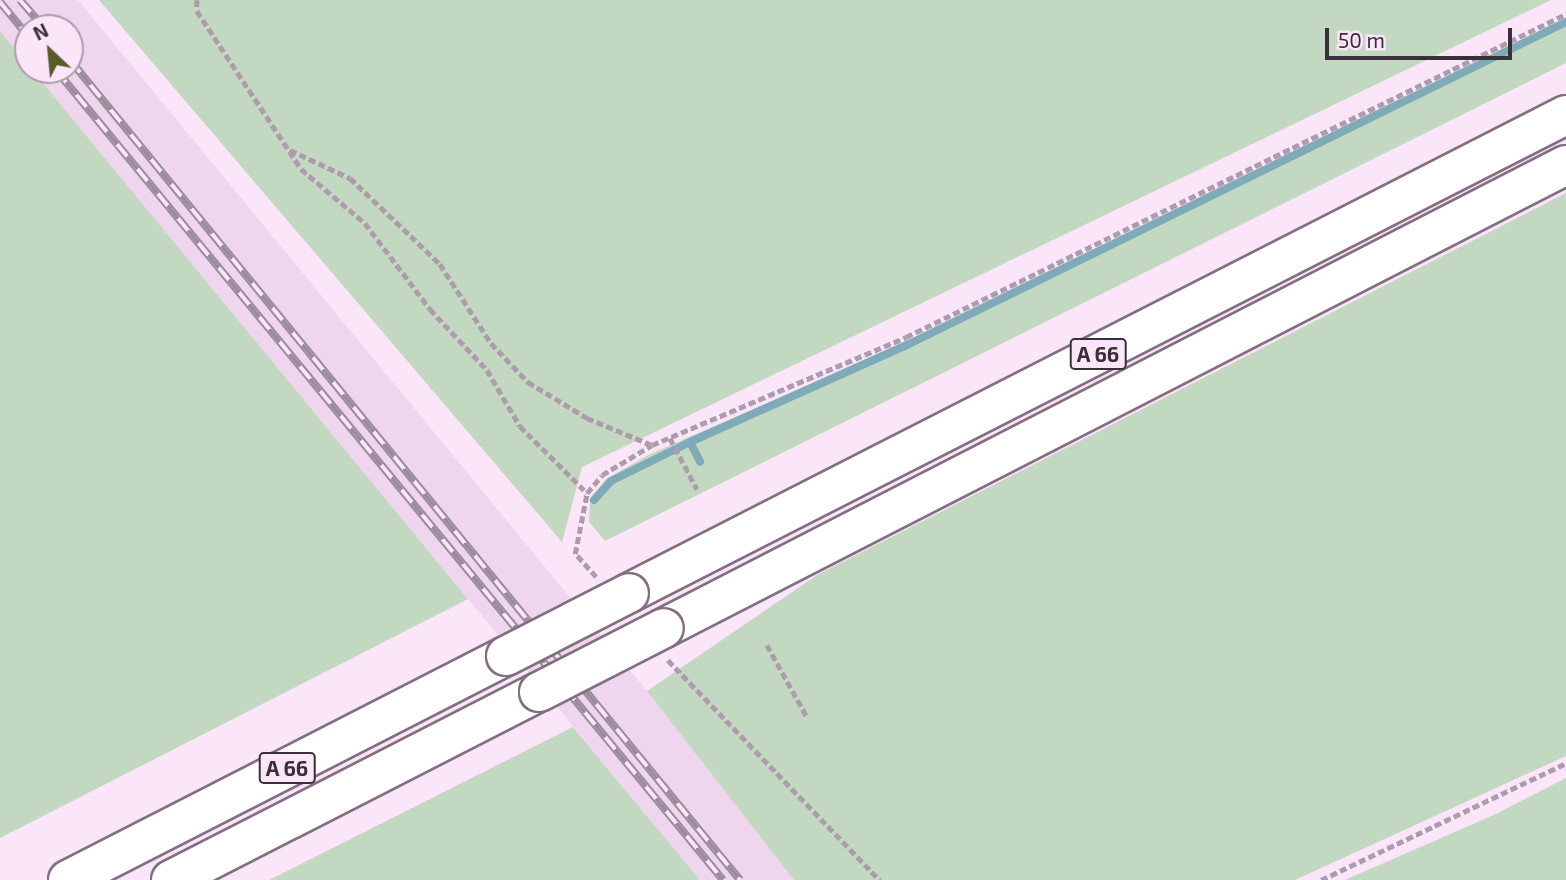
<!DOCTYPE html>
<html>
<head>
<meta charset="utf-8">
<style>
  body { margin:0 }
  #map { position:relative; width:1566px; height:880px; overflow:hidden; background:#fae5f9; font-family:"Exo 2",sans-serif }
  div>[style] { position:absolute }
  .built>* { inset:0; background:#efd5ed }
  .green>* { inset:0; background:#c3d8c0 }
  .stream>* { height:8px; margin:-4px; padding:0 4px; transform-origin:4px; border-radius:4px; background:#7eabb7 }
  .path>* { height:4.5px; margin-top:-2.25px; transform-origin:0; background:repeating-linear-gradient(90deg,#ad9dac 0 7px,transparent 0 10.5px) }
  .roads { filter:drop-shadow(2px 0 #826f81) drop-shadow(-2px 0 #826f81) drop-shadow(0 2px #826f81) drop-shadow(0 -2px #826f81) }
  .highway>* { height:38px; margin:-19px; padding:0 19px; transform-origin:19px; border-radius:19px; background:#fff }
  .rail>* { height:8px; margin-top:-4px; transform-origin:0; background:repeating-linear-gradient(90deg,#fae5f9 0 16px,#9a8c9a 0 32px); box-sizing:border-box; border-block:2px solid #9a8c9a }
  .bridges { filter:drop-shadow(2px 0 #826f81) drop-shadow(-2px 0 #826f81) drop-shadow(0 2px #826f81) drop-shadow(0 -2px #826f81) }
  .highway-bridge>* { height:38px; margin:-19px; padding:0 19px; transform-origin:19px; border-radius:19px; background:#fff }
  span { translate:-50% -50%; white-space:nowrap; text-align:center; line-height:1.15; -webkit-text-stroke:7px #fae5f9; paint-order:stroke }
  .shield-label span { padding:2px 5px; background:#fae5f9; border:2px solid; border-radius:5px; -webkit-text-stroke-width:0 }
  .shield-label { font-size:21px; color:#383038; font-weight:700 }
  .north { position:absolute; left:14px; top:14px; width:70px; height:70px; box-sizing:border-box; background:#fae5f9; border:2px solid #ac9dac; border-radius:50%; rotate:334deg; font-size:19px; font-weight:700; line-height:28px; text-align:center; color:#383038 }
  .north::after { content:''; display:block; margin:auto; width:24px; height:32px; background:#585c29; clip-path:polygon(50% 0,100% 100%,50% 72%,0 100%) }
  .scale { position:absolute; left:1325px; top:28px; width:187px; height:32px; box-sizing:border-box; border:4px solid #383038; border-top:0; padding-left:9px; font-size:21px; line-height:24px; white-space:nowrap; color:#383038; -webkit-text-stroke:5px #fae5f9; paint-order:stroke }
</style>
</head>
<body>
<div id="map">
  <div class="built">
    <div style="clip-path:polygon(0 0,78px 0,647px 691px,794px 880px,700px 880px,32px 70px,70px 70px,70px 28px,28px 28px,28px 65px,0 31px)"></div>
  </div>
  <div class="green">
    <div style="clip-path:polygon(99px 0,1551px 0,582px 467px,562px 542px)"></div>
    <div style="clip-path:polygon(1566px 19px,1566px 63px,605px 541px,589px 522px,590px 499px,606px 479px,650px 454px,905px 343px)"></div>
    <div style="clip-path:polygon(0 31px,468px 599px,0 838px)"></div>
    <div style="clip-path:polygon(1566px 193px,1566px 756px,1295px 880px,794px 880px,647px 691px,817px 575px)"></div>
    <div style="clip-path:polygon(573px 727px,700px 880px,269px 880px)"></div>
    <div style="clip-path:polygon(1566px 778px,1566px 880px,1345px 880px,1496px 814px)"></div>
  </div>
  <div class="stream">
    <div style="left:690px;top:442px;width:240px;rotate:-24.1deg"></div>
    <div style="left:909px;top:344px;width:732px;rotate:-26.11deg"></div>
    <div style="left:594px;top:500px;width:25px;rotate:-48deg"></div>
    <div style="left:611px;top:481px;width:88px;rotate:-26.3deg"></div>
    <div style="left:690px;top:442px;width:22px;rotate:63deg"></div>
  </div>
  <div class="path">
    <div style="left:197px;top:0;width:11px;rotate:90deg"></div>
    <div style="left:197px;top:11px;width:189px;rotate:56.6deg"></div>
    <div style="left:301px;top:169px;width:84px;rotate:40.2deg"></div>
    <div style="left:365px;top:223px;width:108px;rotate:52.9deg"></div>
    <div style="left:430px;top:309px;width:83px;rotate:46.9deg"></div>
    <div style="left:487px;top:370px;width:65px;rotate:59.5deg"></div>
    <div style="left:520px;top:426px;width:95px;rotate:45deg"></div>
    <div style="left:290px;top:150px;width:66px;rotate:25deg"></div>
    <div style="left:350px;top:178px;width:124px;rotate:43.7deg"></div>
    <div style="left:440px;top:264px;width:94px;rotate:57.2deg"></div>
    <div style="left:491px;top:343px;width:54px;rotate:46.5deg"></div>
    <div style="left:528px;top:382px;width:69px;rotate:31.4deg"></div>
    <div style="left:587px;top:418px;width:70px;rotate:22.6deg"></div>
    <div style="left:670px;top:438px;width:58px;rotate:62.1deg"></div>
    <div style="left:596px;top:577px;width:31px;rotate:-132deg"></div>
    <div style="left:575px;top:554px;width:62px;rotate:-78.9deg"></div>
    <div style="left:587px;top:493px;width:23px;rotate:-50deg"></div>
    <div style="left:602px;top:475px;width:58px;rotate:-31deg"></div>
    <div style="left:652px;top:445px;width:276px;rotate:-23deg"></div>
    <div style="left:906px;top:337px;width:735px;rotate:-26.08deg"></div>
    <div style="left:767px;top:645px;width:82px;rotate:60.9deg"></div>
    <div style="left:668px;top:660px;width:306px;rotate:46.1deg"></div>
    <div style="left:1321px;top:880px;width:272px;rotate:-25.5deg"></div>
  </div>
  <div class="roads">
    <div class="highway">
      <div style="left:629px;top:593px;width:1052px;rotate:-27.03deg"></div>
      <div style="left:664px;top:628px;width:1014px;rotate:-27.17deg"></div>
      <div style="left:68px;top:880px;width:492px;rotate:-27.1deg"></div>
      <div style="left:171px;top:880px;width:413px;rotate:-27.1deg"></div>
    </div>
  </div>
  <div class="rail">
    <div style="left:20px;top:0;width:37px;rotate:49deg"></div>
    <div style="left:0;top:2px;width:44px;rotate:50.5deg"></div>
    <div style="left:70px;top:60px;width:1059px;rotate:50.75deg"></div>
    <div style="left:56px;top:70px;width:1049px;rotate:50.53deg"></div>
  </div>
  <div class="bridges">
    <div class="highway-bridge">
      <div style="left:506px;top:656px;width:138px;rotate:-27.1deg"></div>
      <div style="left:539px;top:692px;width:140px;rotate:-27.1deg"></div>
    </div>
  </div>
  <div class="shield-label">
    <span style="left:1098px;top:354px">A 66</span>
    <span style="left:287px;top:768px">A 66</span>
  </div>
  <div class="north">N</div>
  <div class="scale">50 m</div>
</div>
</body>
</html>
